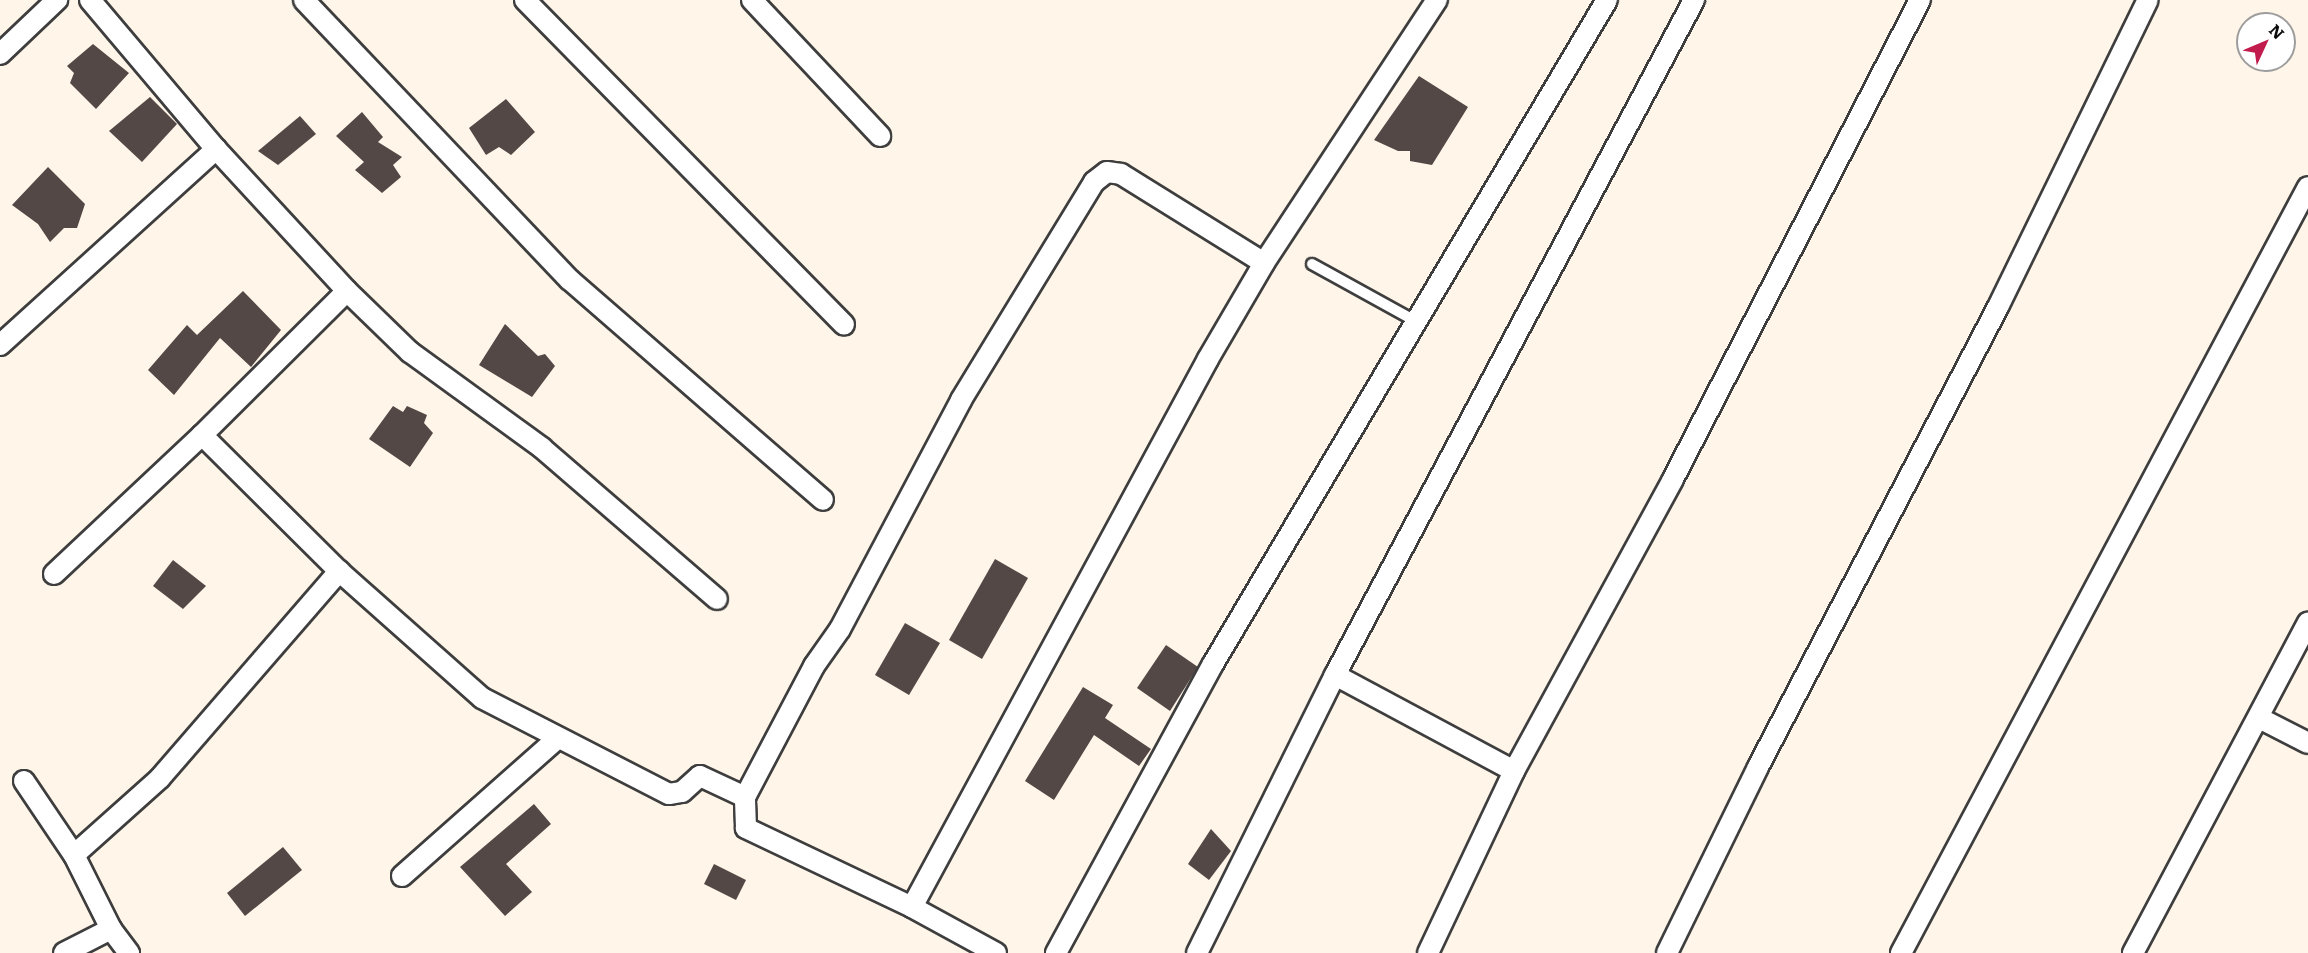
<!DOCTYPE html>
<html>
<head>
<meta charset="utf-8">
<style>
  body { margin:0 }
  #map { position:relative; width:2308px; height:953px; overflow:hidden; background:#fff5e8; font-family:Literata,serif }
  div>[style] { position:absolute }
  .building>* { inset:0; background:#544846 }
  .roads { filter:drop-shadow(2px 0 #3e3e3e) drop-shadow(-2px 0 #3e3e3e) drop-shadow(0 2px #3e3e3e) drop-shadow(0 -2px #3e3e3e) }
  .service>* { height:10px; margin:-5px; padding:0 5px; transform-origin:5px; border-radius:5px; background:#fff }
  .minor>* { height:20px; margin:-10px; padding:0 10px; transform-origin:10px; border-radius:10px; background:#fff }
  span { translate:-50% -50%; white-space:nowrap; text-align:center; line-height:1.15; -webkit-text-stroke:6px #fff; paint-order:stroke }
  .north { position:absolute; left:2236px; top:12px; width:60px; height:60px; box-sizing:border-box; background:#fff; border:2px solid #9d9d9d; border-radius:50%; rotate:46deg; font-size:16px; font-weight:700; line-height:24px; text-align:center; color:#0b0b0b }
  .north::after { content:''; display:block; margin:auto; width:21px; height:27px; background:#c11c4d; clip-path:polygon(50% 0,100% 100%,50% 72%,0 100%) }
</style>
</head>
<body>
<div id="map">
  <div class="building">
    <div style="clip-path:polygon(93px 44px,129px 73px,96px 109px,70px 83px,74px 73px,67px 66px)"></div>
    <div style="clip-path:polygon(1419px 76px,1468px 107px,1432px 165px,1410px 161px,1410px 151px,1398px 151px,1374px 140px)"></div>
    <div style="clip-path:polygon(150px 97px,177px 124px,142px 162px,109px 131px)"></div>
    <div style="clip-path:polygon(506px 99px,535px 132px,511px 155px,499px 147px,486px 155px,469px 128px)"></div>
    <div style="clip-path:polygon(362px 112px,383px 137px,378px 142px,402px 157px,393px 165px,401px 177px,382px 193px,355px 170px,364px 162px,336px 136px)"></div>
    <div style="clip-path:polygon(300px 116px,316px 134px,278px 165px,258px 151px)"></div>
    <div style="clip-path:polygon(48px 167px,85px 204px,77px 228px,64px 228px,50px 242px,38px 224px,12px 205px)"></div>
    <div style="clip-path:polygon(243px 291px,281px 330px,251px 367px,220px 338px,174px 395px,148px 370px,187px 325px,197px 335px)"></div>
    <div style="clip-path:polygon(505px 324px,538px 356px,545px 354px,555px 366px,532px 397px,479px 365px)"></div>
    <div style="clip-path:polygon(393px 406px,403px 412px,407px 406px,427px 415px,424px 423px,433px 433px,410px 467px,369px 439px)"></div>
    <div style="clip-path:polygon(995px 559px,1028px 578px,982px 659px,949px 640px)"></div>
    <div style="clip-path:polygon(173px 560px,206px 586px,183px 609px,153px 586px)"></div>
    <div style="clip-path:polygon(905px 623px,940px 643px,909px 695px,875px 675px)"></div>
    <div style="clip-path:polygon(1166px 645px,1198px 667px,1170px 711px,1137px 688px)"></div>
    <div style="clip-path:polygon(1083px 687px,1113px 705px,1105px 718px,1151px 749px,1139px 766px,1094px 735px,1054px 800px,1025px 781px)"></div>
    <div style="clip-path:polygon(534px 804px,551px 824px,506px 864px,532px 892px,505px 916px,460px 867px)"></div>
    <div style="clip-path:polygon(1211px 829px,1231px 851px,1209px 880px,1188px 864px)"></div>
    <div style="clip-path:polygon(283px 847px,302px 870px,245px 916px,227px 893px)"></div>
    <div style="clip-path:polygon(714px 864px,746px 880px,736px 900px,704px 884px)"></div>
  </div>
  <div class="roads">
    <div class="service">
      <div style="left:1312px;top:264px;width:120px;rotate:28.9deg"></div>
    </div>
    <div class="minor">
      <div style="left:90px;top:0;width:195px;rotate:49.8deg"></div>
      <div style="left:216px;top:149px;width:193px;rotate:47.3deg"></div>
      <div style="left:347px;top:291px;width:88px;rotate:44.1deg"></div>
      <div style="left:410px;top:352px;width:163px;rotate:36deg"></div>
      <div style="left:542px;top:448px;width:231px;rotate:40.8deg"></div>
      <div style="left:304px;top:0;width:386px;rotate:46.5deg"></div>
      <div style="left:570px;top:280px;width:335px;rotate:41deg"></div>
      <div style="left:525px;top:0;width:455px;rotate:45.5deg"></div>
      <div style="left:752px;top:0;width:187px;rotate:46.7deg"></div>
      <div style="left:0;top:54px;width:79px;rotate:-43.5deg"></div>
      <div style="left:0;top:345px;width:292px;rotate:-42.2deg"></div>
      <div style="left:202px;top:435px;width:193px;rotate:44.8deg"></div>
      <div style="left:339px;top:571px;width:191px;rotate:41.6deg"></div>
      <div style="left:482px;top:698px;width:210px;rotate:27.2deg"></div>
      <div style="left:669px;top:794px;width:13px;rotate:-9deg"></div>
      <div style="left:682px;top:792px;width:24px;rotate:-42deg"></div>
      <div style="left:700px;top:776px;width:50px;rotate:25deg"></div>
      <div style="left:54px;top:574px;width:203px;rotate:-43.2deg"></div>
      <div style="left:202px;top:435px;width:204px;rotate:-44.8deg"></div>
      <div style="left:1335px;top:675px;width:203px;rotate:28.2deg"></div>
      <div style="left:2259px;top:718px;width:55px;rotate:27deg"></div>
      <div style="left:24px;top:781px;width:89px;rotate:56deg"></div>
      <div style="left:74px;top:855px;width:83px;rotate:63.4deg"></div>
      <div style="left:111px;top:929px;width:30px;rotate:53deg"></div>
      <div style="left:74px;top:855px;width:115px;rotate:-41.8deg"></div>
      <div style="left:160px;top:778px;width:274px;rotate:-49.1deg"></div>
      <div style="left:402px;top:876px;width:207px;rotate:-41.5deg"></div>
      <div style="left:912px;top:907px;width:623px;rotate:-61.62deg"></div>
      <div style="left:1208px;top:359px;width:111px;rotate:-59.7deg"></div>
      <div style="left:1264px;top:263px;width:315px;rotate:-56.7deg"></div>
      <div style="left:64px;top:953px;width:53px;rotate:-27.1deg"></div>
      <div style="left:996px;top:953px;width:96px;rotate:-151.3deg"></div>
      <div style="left:912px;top:907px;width:184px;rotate:-154.6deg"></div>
      <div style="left:746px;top:828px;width:31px;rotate:-92deg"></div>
      <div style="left:745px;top:797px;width:148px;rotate:-62.2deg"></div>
      <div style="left:814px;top:666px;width:45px;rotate:-54.9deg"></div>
      <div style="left:840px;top:629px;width:259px;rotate:-62.1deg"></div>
      <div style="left:961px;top:400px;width:255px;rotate:-58.6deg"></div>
      <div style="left:1094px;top:182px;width:16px;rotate:-38deg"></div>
      <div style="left:1107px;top:172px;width:14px;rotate:8deg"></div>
      <div style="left:1121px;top:174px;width:168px;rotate:31.9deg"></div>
      <div style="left:1056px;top:953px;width:329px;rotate:-61.5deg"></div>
      <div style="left:1213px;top:664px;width:772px;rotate:-59.32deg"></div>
      <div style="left:1197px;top:953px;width:310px;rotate:-63.6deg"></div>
      <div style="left:1335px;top:675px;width:765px;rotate:-61.99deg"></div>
      <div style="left:1428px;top:953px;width:201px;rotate:-64.7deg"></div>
      <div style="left:1514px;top:771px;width:332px;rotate:-61.4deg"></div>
      <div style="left:1673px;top:479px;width:539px;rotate:-62.72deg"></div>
      <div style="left:1667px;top:953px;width:207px;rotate:-63.9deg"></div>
      <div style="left:1758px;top:767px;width:521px;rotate:-62.45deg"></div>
      <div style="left:1999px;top:305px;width:339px;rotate:-64deg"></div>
      <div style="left:1901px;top:953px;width:867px;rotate:-62.02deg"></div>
      <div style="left:2133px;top:953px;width:374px;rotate:-62.1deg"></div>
    </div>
  </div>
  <div class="north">N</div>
</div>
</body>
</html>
